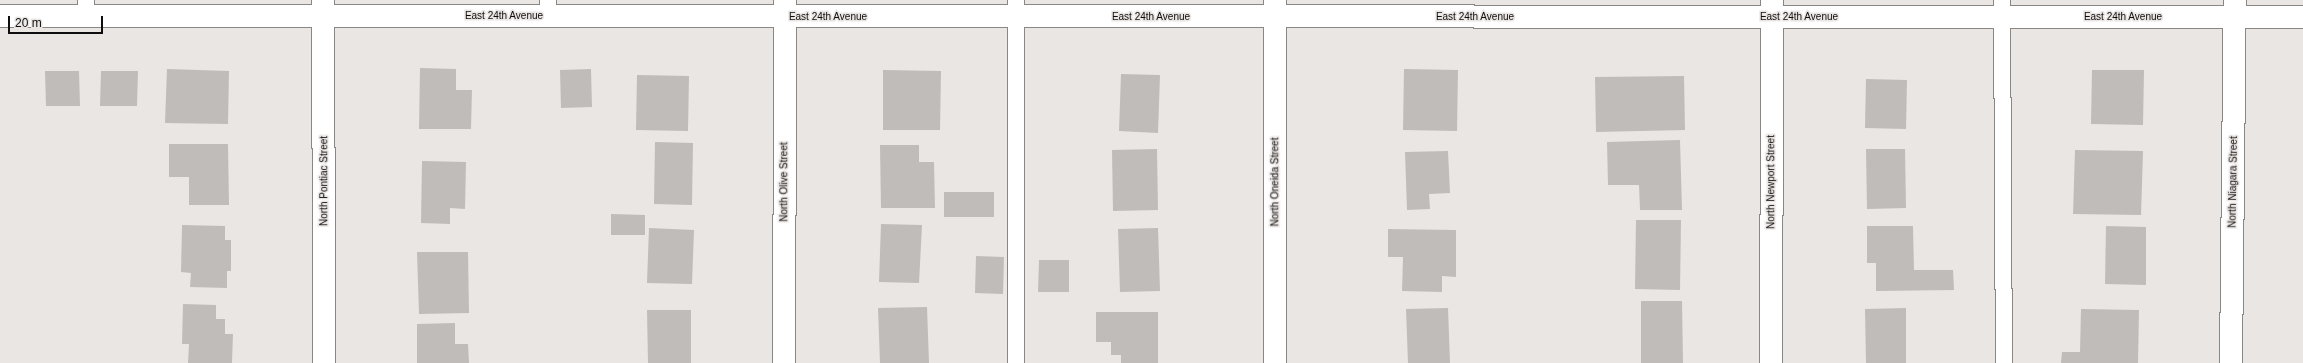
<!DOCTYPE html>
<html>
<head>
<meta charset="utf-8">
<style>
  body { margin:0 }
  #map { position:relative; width:2303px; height:363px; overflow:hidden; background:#eae6e4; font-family:Arial,sans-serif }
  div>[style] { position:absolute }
  .building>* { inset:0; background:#c0bcba }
  .roads { filter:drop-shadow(1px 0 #898684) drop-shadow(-1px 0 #898684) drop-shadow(0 1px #898684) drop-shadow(0 -1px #898684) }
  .lane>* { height:16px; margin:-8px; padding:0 8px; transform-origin:8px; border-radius:8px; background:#fff }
  .street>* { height:22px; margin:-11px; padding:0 11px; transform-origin:11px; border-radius:11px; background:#fff }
  .secondary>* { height:22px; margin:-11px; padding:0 11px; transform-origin:11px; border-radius:11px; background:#fff }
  span { translate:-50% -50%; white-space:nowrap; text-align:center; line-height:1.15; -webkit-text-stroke:3px #eae6e4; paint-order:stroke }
  .street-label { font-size:10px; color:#0f0d0d }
  .scale { position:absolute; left:8px; top:16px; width:95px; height:18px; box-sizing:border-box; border:2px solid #0f0d0d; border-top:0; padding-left:5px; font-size:12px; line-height:14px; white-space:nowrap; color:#0f0d0d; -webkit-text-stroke:3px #eae6e4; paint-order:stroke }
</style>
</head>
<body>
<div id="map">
  <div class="building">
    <div style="clip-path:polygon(420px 68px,456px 69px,456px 90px,472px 90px,471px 129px,419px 129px)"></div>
    <div style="clip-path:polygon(167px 69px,229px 71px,228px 124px,165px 123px)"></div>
    <div style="clip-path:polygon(591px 69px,592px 107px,561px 108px,560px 70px)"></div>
    <div style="clip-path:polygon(1404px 69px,1458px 70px,1457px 131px,1403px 130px)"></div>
    <div style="clip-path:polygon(883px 70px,941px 71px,940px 130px,883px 130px)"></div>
    <div style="clip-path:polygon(2092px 70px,2144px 70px,2143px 125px,2091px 124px)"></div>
    <div style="clip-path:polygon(45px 71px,79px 71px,80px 106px,46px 106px)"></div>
    <div style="clip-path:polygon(101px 71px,138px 71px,137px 106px,100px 106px)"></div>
    <div style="clip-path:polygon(1121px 74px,1160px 75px,1158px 133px,1119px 131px)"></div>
    <div style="clip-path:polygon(637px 75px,689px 76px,688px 131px,636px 130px)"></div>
    <div style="clip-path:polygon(1684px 76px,1685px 130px,1596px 132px,1595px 77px)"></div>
    <div style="clip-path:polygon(1866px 79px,1907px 80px,1906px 129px,1865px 128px)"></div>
    <div style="clip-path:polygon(1680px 140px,1682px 210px,1640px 210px,1639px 185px,1608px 185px,1607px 142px)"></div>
    <div style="clip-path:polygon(655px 142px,693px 143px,692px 205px,654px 204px)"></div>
    <div style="clip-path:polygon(169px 144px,228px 144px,229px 205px,189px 205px,189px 177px,169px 177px)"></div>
    <div style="clip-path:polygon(880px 145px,919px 145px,919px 162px,934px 162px,935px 208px,881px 208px)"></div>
    <div style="clip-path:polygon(1157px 149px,1158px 210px,1113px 211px,1112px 150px)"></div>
    <div style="clip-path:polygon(1866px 149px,1905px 149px,1906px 208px,1867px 209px)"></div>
    <div style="clip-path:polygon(2075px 150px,2143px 151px,2141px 215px,2073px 214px)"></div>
    <div style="clip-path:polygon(1448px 151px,1450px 193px,1429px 194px,1430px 209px,1407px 210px,1405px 152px)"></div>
    <div style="clip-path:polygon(422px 161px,466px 162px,465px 209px,450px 208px,450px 224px,421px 223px)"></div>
    <div style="clip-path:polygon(944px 192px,994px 192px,994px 217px,944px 217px)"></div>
    <div style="clip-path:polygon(611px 214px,645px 215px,645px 235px,611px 235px)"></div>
    <div style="clip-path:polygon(1636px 220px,1681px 220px,1680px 290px,1635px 289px)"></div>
    <div style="clip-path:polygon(881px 224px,922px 225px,919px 283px,879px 282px)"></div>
    <div style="clip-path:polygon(182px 225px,225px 226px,225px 240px,231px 240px,231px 271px,227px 271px,227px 288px,190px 287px,191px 273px,181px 272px)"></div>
    <div style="clip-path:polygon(1867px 226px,1913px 226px,1914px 270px,1953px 270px,1954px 290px,1876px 291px,1876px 263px,1867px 263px)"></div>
    <div style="clip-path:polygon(2106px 226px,2146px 227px,2146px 285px,2105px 284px)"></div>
    <div style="clip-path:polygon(649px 228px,694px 230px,692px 284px,647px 283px)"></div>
    <div style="clip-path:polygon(1158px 228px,1160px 291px,1120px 292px,1118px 229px)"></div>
    <div style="clip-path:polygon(1388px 229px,1456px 230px,1456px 277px,1442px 276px,1442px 292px,1402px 291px,1403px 257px,1388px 257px)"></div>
    <div style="clip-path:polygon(417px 252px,468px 252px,469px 313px,419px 314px)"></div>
    <div style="clip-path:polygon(976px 256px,1004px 257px,1003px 294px,975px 293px)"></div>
    <div style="clip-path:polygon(1039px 260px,1069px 260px,1069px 292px,1038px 292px)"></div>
    <div style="clip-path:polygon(1641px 301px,1682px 301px,1683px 363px,1641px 363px)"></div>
    <div style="clip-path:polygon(183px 304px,216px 305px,216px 319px,225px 319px,225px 334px,233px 334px,232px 363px,188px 363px,189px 344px,182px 344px)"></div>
    <div style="clip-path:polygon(927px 307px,929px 363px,880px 363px,878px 308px)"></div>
    <div style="clip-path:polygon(1448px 308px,1450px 363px,1408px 363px,1406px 309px)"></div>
    <div style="clip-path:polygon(1906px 308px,1906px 363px,1866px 363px,1865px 309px)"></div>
    <div style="clip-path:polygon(2081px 309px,2139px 310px,2138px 363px,2061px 363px,2062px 352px,2080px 352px)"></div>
    <div style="clip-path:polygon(647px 310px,691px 310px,691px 363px,648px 363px)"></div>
    <div style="clip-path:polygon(1096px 312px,1158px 312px,1158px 363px,1121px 363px,1121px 355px,1111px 355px,1111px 342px,1096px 342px)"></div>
    <div style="clip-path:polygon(455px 323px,455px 344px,468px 344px,469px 363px,417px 363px,417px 324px)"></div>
  </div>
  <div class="roads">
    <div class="lane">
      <div style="left:1016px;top:0;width:363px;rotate:90deg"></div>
      <div style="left:2002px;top:0;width:363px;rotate:89.7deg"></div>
      <div style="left:86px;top:16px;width:16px;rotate:-90deg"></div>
      <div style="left:548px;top:16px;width:16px;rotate:-90deg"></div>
    </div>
    <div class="street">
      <div style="left:323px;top:0;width:363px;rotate:89.8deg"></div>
      <div style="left:0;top:16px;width:2303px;rotate:0.02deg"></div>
      <div style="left:784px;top:363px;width:363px;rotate:-89.8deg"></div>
      <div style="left:1771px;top:363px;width:363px;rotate:-89.8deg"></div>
      <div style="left:2231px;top:363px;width:363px;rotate:-89.4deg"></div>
    </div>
    <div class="secondary">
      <div style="left:1275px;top:0;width:363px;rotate:90deg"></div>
    </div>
  </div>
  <div class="street-label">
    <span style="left:504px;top:16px">East 24th Avenue</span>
    <span style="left:828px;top:17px">East 24th Avenue</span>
    <span style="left:1151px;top:17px">East 24th Avenue</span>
    <span style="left:1475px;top:17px">East 24th Avenue</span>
    <span style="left:1799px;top:17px">East 24th Avenue</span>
    <span style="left:2123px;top:17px">East 24th Avenue</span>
    <span style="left:324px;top:181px;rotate:-90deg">North Pontiac Street</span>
    <span style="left:784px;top:182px;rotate:-90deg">North Olive Street</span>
    <span style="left:1275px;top:182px;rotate:-90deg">North Oneida Street</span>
    <span style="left:1771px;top:182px;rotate:-90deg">North Newport Street</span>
    <span style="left:2233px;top:182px;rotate:-89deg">North Niagara Street</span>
  </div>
  <div class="scale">20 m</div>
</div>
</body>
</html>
